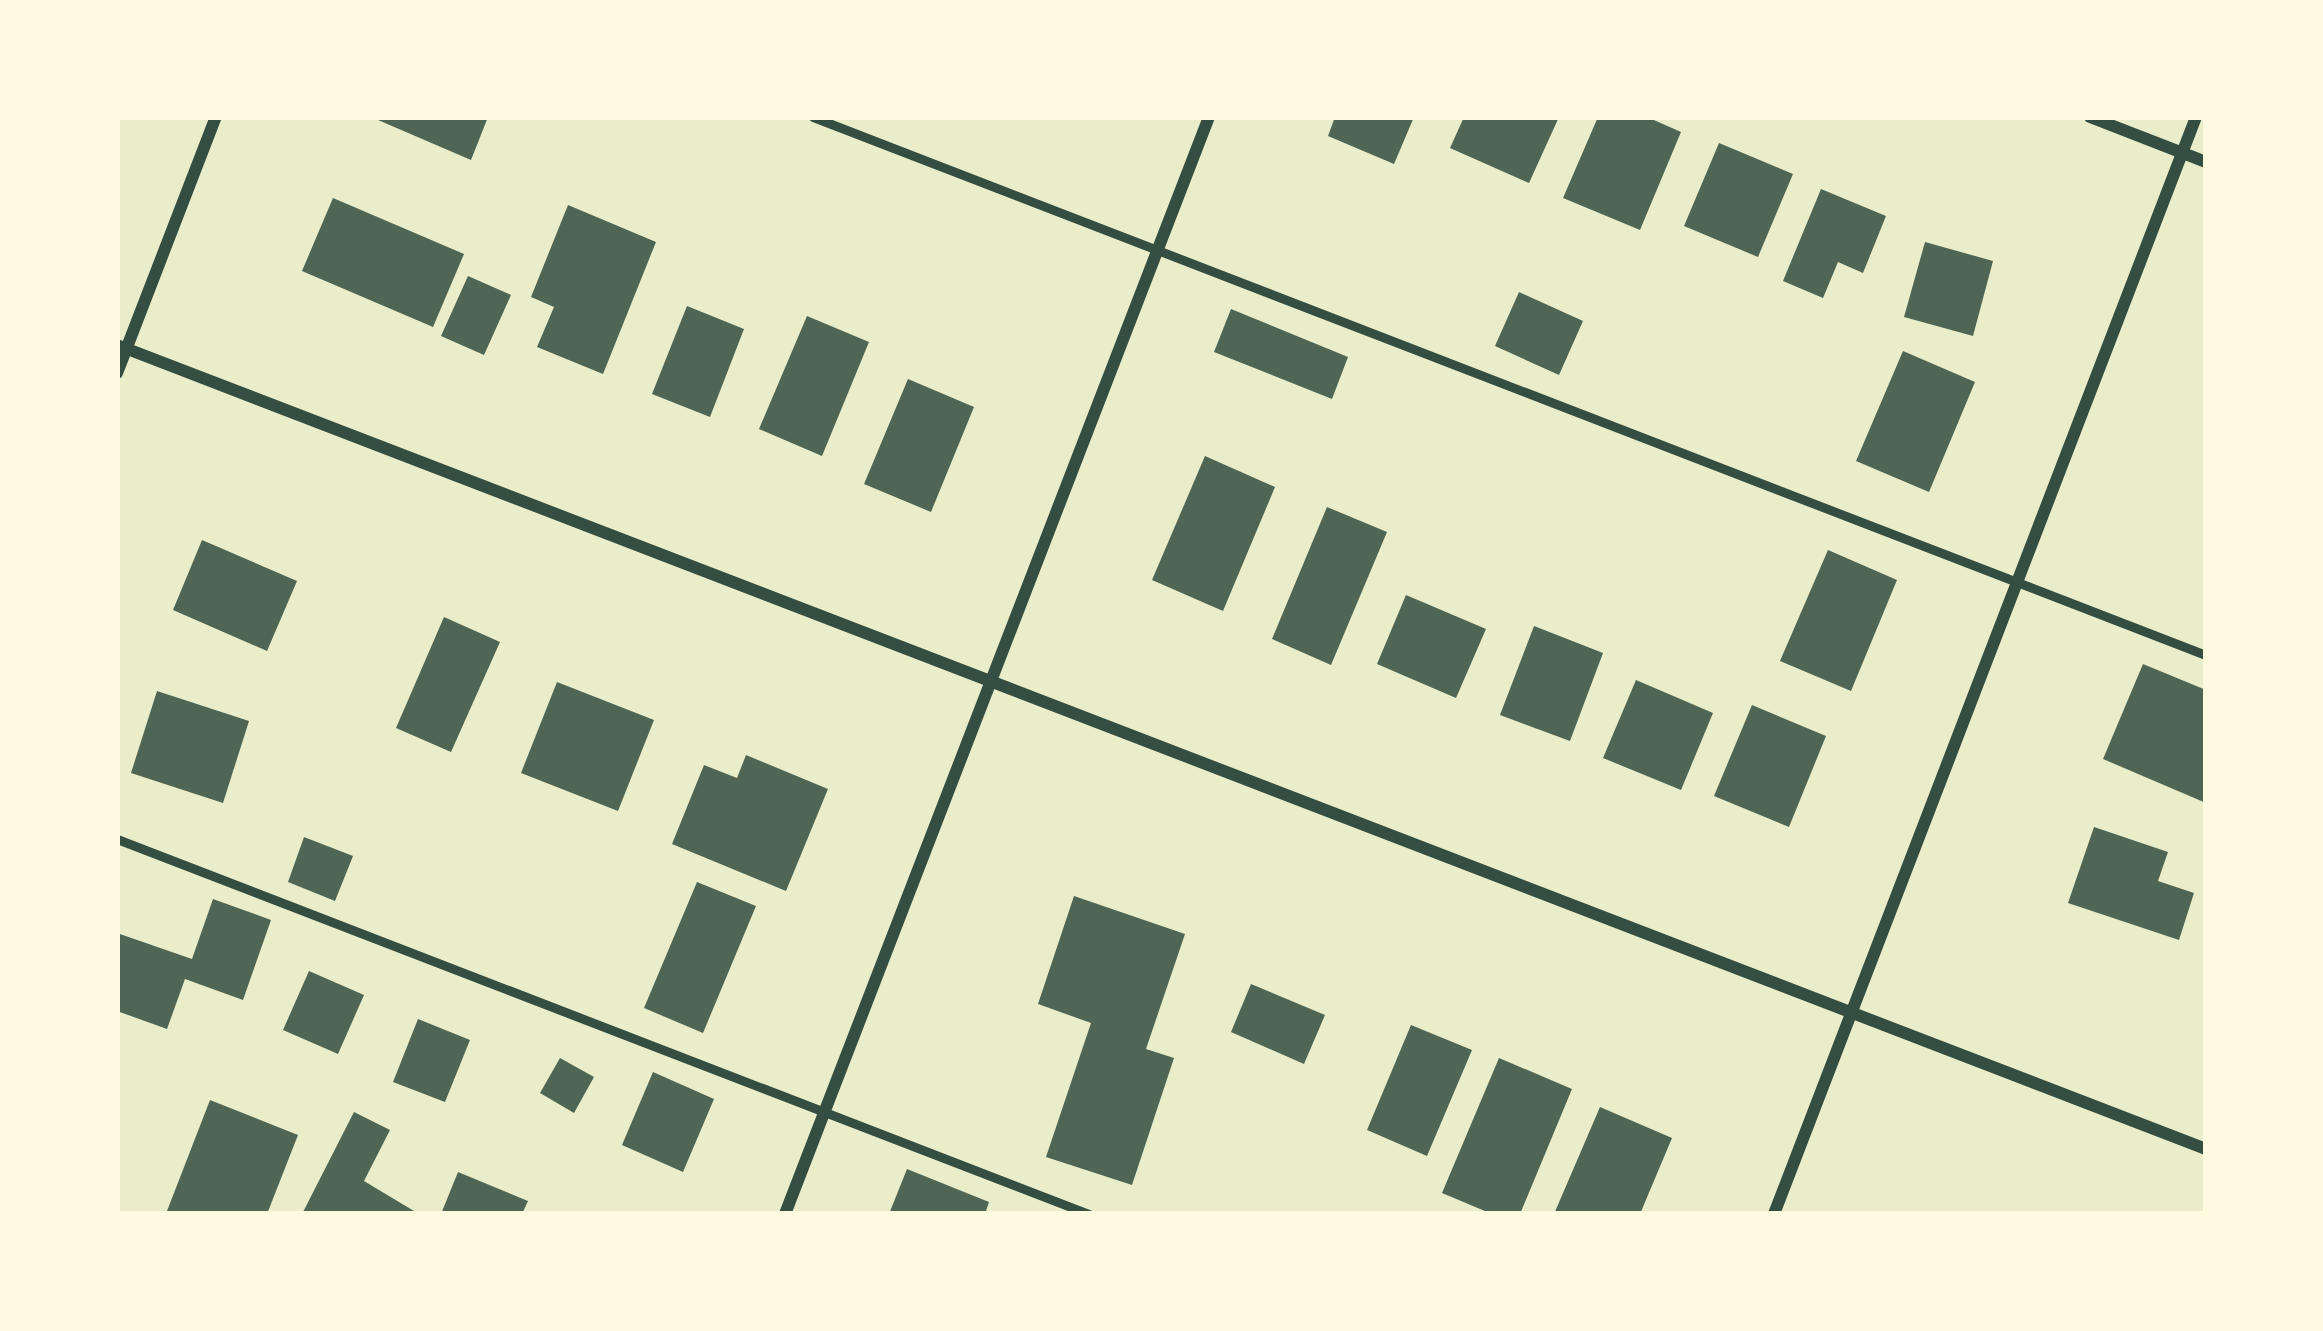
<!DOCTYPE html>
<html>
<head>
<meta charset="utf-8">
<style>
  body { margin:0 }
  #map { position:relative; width:2323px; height:1331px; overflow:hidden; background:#e9edc9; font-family:"Sofia Sans Condensed",sans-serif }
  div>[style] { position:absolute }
  .building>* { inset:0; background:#4f6655 }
  .service>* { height:9px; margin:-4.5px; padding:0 4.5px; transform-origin:4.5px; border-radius:4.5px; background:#344e41 }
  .minor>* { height:12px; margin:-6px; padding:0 6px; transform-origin:6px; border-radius:6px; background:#344e41 }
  span { translate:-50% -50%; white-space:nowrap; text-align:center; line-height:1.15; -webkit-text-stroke:9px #fefae0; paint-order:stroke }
  .frame { position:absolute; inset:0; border:120px solid #fefae0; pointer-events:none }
</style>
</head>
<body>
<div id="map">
  <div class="building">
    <div style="clip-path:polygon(371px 117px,488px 117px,471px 160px)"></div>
    <div style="clip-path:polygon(1335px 117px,1414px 117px,1394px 164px,1328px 136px)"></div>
    <div style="clip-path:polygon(1464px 117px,1559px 117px,1529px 183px,1450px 148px)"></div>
    <div style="clip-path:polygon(1598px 117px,1647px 117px,1681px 132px,1640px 230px,1563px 198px)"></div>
    <div style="clip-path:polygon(1719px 143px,1793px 174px,1758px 257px,1684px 226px)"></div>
    <div style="clip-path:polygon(1821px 189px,1886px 216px,1863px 273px,1838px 262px,1823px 298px,1783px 281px)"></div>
    <div style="clip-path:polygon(333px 198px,464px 254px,433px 327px,302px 271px)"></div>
    <div style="clip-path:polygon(568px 205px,656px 242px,603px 374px,537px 347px,554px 307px,531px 297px)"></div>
    <div style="clip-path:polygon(1925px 242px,1993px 261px,1973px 336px,1904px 317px)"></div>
    <div style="clip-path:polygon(468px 276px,511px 295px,484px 355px,441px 336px)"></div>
    <div style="clip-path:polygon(1519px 292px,1583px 321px,1559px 375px,1495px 346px)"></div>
    <div style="clip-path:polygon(687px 306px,744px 329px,710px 417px,652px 394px)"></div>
    <div style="clip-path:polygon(1231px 309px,1348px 357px,1332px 399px,1214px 352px)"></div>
    <div style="clip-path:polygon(807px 316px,869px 342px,822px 456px,759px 429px)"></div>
    <div style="clip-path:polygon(1903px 351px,1975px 382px,1929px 492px,1856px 461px)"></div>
    <div style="clip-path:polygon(908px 379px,974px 407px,931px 512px,864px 484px)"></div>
    <div style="clip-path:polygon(1205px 456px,1275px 487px,1223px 611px,1152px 580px)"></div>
    <div style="clip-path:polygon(1327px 507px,1387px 532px,1331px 665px,1272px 639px)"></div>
    <div style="clip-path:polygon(202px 540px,297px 581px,267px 651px,173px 610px)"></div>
    <div style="clip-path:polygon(1828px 550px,1897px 580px,1851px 691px,1780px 661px)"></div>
    <div style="clip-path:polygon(1406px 595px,1486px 629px,1456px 698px,1377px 664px)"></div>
    <div style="clip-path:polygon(444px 617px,500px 642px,451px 752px,396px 728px)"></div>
    <div style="clip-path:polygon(1534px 626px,1603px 653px,1570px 741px,1500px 715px)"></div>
    <div style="clip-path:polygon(2143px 664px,2206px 690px,2206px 803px,2103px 759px)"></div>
    <div style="clip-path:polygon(1636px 680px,1713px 713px,1681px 790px,1603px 758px)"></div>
    <div style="clip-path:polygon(557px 682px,654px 720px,618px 811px,521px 773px)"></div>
    <div style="clip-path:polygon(157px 691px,249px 721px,223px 803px,131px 773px)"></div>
    <div style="clip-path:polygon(1752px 705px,1826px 736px,1789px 827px,1714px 796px)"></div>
    <div style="clip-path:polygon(746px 755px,828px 789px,786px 891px,672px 844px,704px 765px,737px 778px)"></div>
    <div style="clip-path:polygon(2094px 827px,2168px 852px,2158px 881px,2194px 893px,2179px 940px,2068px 903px)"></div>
    <div style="clip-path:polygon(304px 837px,353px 856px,335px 901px,288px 882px)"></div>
    <div style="clip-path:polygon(697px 882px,756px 906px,703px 1033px,644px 1008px)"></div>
    <div style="clip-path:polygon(1074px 896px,1185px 934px,1146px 1049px,1174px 1058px,1132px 1185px,1046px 1157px,1091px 1023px,1038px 1004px)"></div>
    <div style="clip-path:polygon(213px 899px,271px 920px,243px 1000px,185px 979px,167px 1029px,117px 1011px,117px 933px,192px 959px)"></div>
    <div style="clip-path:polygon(309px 971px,364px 995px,338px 1054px,283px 1030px)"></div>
    <div style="clip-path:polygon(1251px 984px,1325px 1015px,1304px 1064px,1231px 1032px)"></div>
    <div style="clip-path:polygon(418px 1019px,470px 1040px,445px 1102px,393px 1082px)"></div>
    <div style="clip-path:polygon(1411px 1025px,1472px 1050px,1427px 1156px,1367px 1130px)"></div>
    <div style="clip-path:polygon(560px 1058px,594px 1077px,574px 1113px,540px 1093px)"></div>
    <div style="clip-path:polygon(1499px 1058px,1572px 1089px,1520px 1214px,1492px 1214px,1442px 1193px)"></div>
    <div style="clip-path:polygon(653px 1072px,714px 1099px,683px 1172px,622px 1145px)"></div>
    <div style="clip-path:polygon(210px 1100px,298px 1135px,267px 1214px,167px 1211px)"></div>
    <div style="clip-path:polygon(1600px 1107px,1672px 1138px,1640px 1214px,1554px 1214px)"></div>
    <div style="clip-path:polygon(354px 1112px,390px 1130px,364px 1181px,419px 1214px,302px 1214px)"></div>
    <div style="clip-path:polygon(907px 1169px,989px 1202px,985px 1214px,889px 1214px)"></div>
    <div style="clip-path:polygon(458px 1172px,528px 1201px,522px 1214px,441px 1214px)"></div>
  </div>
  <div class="service">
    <div style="left:813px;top:117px;width:1493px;rotate:21.12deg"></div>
    <div style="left:117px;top:839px;width:1042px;rotate:21.1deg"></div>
  </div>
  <div class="minor">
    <div style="left:2090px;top:117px;width:124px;rotate:21.2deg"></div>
    <div style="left:117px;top:345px;width:2238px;rotate:21.05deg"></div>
    <div style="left:117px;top:373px;width:274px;rotate:-68.9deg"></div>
    <div style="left:785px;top:1214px;width:1176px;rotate:-68.87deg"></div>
    <div style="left:1774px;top:1214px;width:1175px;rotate:-68.96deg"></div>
  </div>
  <div class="frame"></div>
</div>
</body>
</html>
